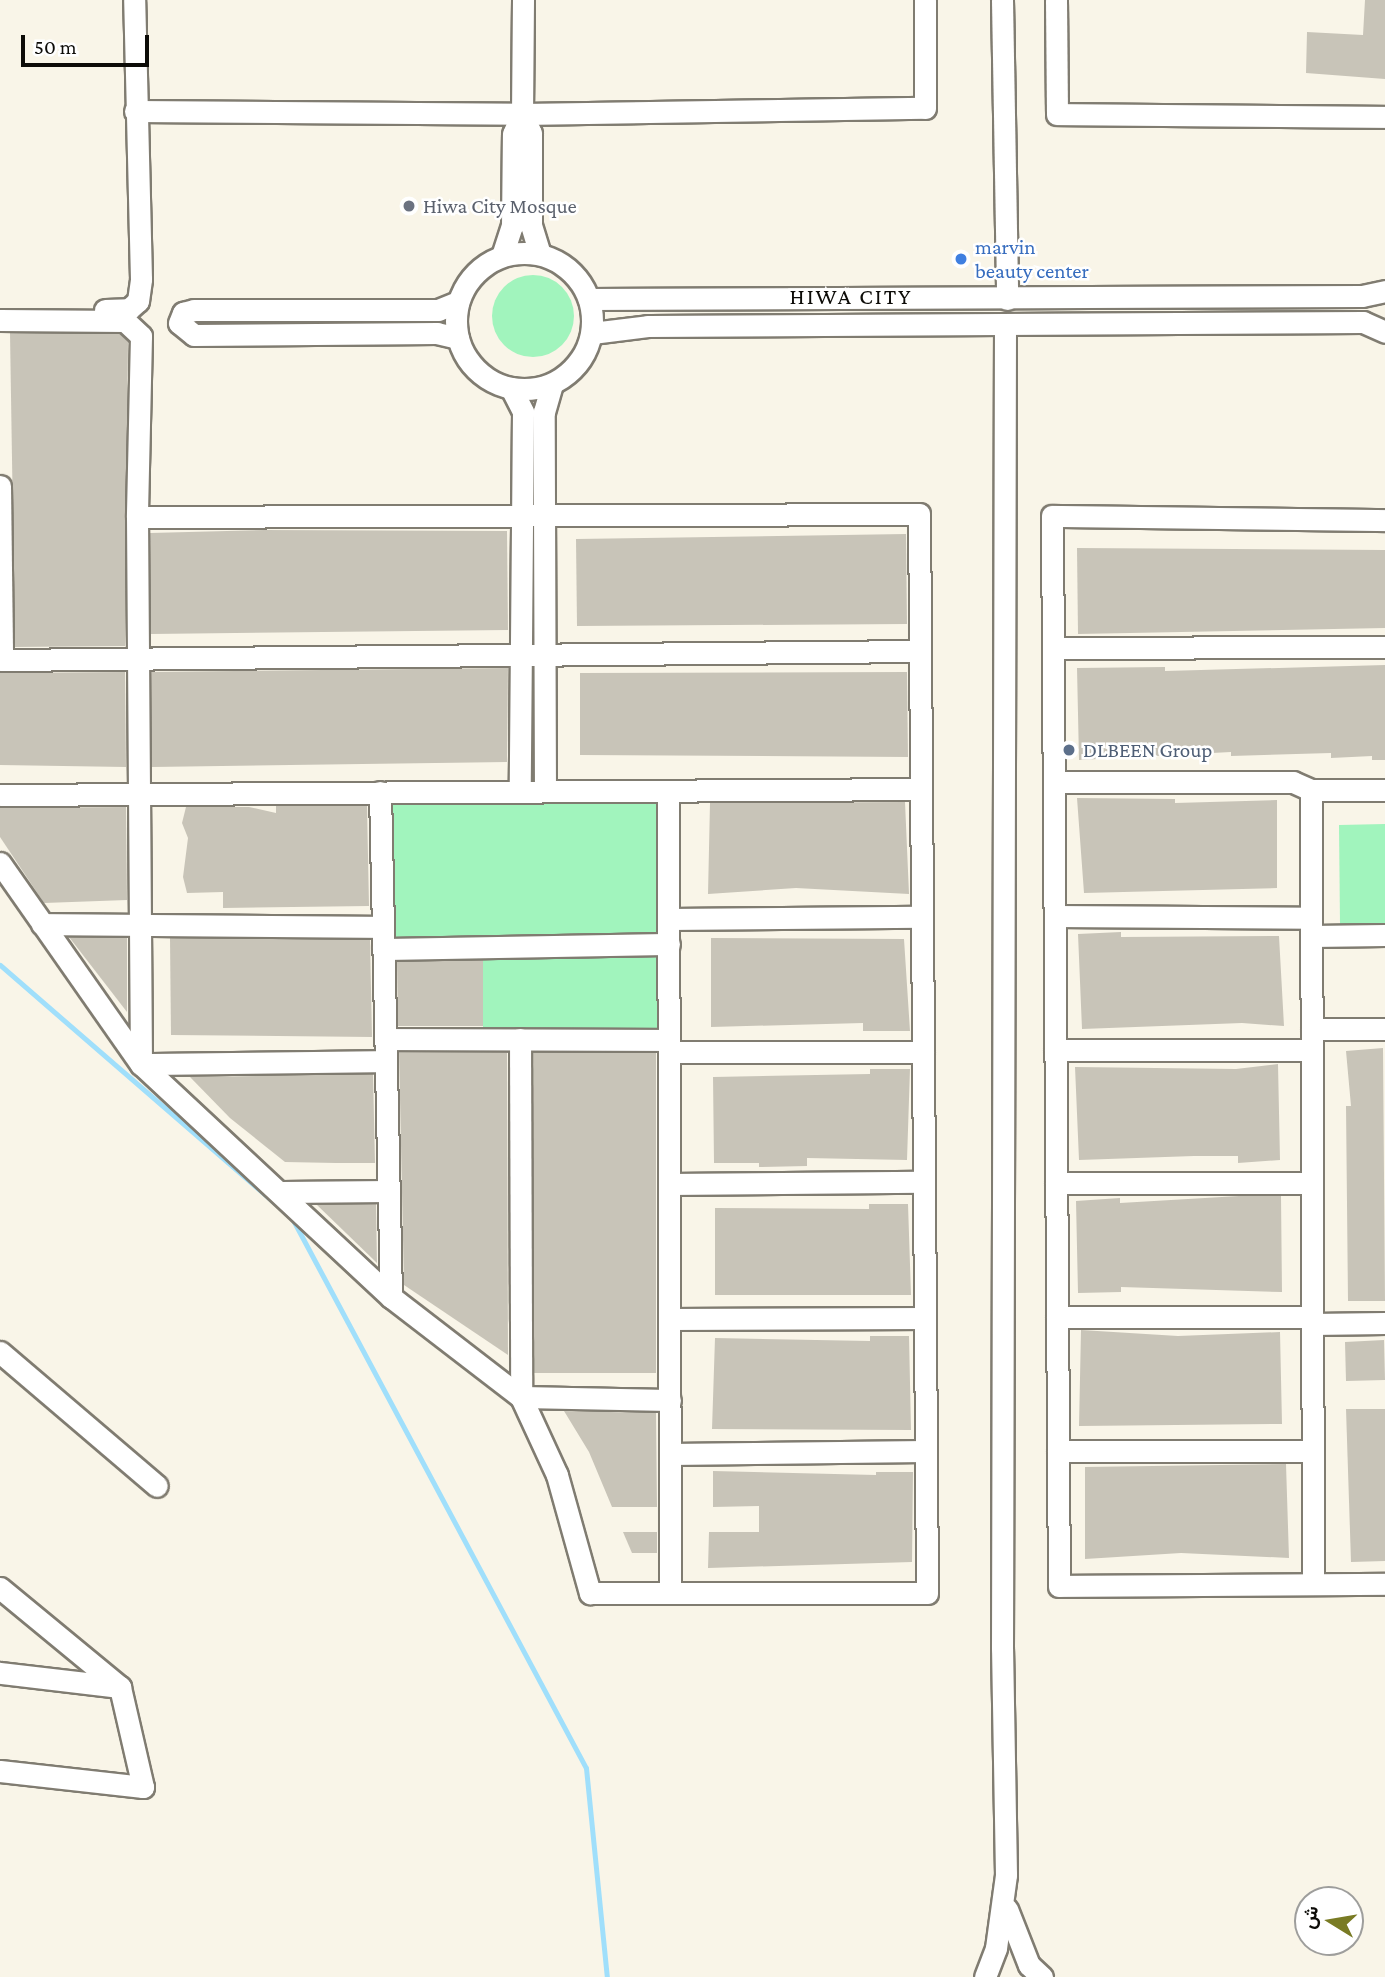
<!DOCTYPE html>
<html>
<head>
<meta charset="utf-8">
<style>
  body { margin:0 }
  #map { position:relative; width:1385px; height:1977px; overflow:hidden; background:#f9f5e8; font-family:"Crimson Pro",Vazirmatn,serif }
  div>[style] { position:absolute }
  .green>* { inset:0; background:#a1f4bd }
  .round { border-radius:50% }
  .stream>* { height:5px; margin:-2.5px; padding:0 2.5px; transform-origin:2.5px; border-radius:2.5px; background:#a0dffb }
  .building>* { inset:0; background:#c8c4b8 }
  .roads { filter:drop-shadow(2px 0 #807c71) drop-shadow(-2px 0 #807c71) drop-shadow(0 2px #807c71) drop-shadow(0 -2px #807c71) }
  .minor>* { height:21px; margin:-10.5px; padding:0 10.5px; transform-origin:10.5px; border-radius:10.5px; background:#fff }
  .minor>.ring { margin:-10.5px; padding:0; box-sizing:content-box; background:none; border:21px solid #fff; border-radius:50% }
  .dots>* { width:19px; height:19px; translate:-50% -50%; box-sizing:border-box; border:4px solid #fff; border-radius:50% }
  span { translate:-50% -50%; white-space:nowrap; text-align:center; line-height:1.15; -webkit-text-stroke:5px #fff; paint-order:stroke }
  .worship-label { font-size:21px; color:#5b616d }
  .left { translate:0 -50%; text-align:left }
  .shop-label { font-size:21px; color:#366cbe }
  .service-label { font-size:21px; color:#4e5e75 }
  .neighbourhood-label { font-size:23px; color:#0d0c08; letter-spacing:2px }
  .north { position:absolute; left:1294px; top:1886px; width:70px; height:70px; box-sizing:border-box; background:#fff; border:2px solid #9e9e9c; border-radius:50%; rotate:281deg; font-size:19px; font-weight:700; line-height:28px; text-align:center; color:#0d0c08 }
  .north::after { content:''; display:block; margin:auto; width:24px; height:32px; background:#797b24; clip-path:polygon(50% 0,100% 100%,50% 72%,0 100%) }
  .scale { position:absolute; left:21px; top:35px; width:128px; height:32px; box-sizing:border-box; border:4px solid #0d0c08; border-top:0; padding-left:9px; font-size:21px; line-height:24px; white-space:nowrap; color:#0d0c08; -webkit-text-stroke:5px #fff; paint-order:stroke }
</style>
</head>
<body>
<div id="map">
  <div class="green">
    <div class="round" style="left:492px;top:275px;width:82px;height:82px"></div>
    <div style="clip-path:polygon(660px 799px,661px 937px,389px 939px,388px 802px)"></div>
    <div style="clip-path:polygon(1385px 824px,1385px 924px,1340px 924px,1339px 825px)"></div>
    <div style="clip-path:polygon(661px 953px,661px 1032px,483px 1032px,483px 955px)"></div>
  </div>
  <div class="stream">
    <div style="left:0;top:965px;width:379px;rotate:40.9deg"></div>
    <div style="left:293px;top:1220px;width:621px;rotate:61.87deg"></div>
    <div style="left:586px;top:1768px;width:210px;rotate:84.3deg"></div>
  </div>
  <div class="building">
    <div style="clip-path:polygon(1365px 0,1385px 0,1385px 79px,1306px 73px,1307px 32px,1363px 35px)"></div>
    <div style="clip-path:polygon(10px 333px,120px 334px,128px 342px,125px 646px,15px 647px)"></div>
    <div style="clip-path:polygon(264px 530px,507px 531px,508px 630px,151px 634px,150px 533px)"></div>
    <div style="clip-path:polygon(906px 534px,907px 624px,577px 626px,576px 539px)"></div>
    <div style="clip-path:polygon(1077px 548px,1385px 550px,1385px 628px,1078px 634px)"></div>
    <div style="clip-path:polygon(1385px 665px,1385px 760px,1372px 760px,1372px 756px,1331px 758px,1331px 753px,1231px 756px,1231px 752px,1079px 760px,1077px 668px,1165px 667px,1165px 671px)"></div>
    <div style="clip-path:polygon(508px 668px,507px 762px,152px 767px,151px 672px)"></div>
    <div style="clip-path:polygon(125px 672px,126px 767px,0 765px,0 673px)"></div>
    <div style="clip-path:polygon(907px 672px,908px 757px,580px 755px,580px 673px)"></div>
    <div style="clip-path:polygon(1077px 798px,1175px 799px,1175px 803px,1277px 800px,1277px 888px,1084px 893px)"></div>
    <div style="clip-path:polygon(905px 802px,909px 894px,796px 888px,708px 894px,710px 803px)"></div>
    <div style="clip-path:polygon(276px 806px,367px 806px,369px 906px,223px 908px,223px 892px,187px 893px,183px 877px,188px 838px,182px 823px,186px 807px,249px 807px,276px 813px)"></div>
    <div style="clip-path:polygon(126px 807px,127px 900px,44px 903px,0 837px,0 808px)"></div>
    <div style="clip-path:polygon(1121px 932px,1121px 937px,1279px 936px,1284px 1026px,1242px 1023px,1082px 1029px,1078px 934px)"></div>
    <div style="clip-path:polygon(69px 937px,127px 938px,127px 1012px)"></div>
    <div style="clip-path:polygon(170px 938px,370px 940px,372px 1037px,171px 1035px)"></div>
    <div style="clip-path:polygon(711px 938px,904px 939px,910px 1031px,863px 1031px,863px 1023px,711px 1027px)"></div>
    <div style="clip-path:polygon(483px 960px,483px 1026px,398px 1026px,397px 962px)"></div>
    <div style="clip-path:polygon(1383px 1048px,1385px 1301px,1348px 1301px,1346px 1106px,1351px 1106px,1346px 1051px)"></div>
    <div style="clip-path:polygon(399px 1052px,507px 1053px,508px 1355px,404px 1285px)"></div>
    <div style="clip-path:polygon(533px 1053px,656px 1053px,656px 1373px,534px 1373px)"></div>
    <div style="clip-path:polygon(1278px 1064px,1280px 1160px,1238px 1163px,1238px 1156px,1194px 1156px,1079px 1160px,1075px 1067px,1236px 1069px)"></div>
    <div style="clip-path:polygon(870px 1069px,910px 1069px,907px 1160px,807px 1158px,807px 1166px,759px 1167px,759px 1163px,714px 1163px,713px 1077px,870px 1074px)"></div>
    <div style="clip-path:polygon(373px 1074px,375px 1163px,336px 1163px,285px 1162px,230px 1118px,190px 1077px)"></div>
    <div style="clip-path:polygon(1239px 1196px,1281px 1196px,1282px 1292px,1121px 1287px,1121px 1292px,1078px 1293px,1076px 1201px,1120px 1198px,1120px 1203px)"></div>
    <div style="clip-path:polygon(376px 1204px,377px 1263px,317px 1205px)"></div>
    <div style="clip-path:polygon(869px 1204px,908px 1204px,911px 1295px,715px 1295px,715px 1208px,869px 1209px)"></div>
    <div style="clip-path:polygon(1081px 1330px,1178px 1336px,1280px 1332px,1282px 1424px,1079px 1426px)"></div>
    <div style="clip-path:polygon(870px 1336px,909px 1336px,911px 1430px,712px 1429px,715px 1338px,870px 1341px)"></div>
    <div style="clip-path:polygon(1384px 1340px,1385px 1380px,1346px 1381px,1345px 1342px)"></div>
    <div style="clip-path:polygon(1346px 1409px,1385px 1409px,1385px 1561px,1351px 1562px)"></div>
    <div style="clip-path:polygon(564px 1411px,656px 1413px,657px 1507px,612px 1507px,589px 1452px)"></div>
    <div style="clip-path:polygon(1286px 1464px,1289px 1558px,1181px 1553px,1085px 1559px,1085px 1467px)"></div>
    <div style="clip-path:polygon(713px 1471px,876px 1475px,876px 1472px,913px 1472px,912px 1562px,708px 1568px,709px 1532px,759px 1532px,759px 1506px,713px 1507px)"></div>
    <div style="clip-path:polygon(623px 1532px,657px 1532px,657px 1553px,632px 1553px)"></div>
  </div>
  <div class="roads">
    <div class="minor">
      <div style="left:523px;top:0;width:114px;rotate:90.5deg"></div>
      <div style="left:522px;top:114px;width:21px;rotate:65deg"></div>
      <div style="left:531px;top:133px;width:92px;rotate:90deg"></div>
      <div style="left:531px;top:225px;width:30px;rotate:73deg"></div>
      <div style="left:1002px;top:0;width:299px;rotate:89deg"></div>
      <div style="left:1056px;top:0;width:114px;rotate:89.5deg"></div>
      <div style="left:1057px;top:114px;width:328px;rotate:0.5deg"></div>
      <div style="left:135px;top:111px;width:387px;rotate:0.4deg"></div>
      <div style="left:522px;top:114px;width:403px;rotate:-0.9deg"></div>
      <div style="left:925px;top:108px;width:108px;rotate:-90deg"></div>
      <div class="ring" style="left:456px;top:253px;width:115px;height:115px"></div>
      <div style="left:502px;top:256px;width:32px;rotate:-72deg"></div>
      <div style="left:512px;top:226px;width:92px;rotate:-89.4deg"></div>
      <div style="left:513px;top:134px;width:22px;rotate:-66deg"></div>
      <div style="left:589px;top:299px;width:773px;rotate:-0.22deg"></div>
      <div style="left:1362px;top:296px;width:24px;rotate:-12deg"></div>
      <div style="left:105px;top:310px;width:24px;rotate:-2deg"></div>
      <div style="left:129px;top:309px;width:12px;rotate:-42deg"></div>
      <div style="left:138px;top:301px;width:22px;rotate:-82deg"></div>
      <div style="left:141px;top:279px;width:279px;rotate:-91.4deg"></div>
      <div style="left:0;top:320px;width:125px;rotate:0.5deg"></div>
      <div style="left:125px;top:321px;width:22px;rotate:43deg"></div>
      <div style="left:141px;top:336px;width:181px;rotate:91.3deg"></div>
      <div style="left:137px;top:517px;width:547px;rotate:89.58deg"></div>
      <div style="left:141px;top:1064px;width:243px;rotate:-0.7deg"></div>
      <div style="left:592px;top:333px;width:56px;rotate:-7.1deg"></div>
      <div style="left:648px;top:326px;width:715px;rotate:-0.32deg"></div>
      <div style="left:1363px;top:322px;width:24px;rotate:24deg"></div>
      <div style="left:458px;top:338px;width:22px;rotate:-167deg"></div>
      <div style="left:437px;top:333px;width:243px;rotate:179.5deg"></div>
      <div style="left:194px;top:335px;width:19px;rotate:-141deg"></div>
      <div style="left:179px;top:323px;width:11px;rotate:-68deg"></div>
      <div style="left:183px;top:313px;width:11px;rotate:-15deg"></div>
      <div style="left:194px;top:310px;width:244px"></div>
      <div style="left:438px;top:310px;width:22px;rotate:-22deg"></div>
      <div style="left:511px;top:388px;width:27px;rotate:63deg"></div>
      <div style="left:523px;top:412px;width:380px;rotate:90.5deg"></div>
      <div style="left:0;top:486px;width:174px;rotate:89.3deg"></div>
      <div style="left:1385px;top:520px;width:333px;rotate:-179.3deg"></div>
      <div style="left:1052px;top:516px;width:1070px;rotate:89.63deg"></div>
      <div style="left:1059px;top:1586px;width:326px;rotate:-0.4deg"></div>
      <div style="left:1053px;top:648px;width:332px;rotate:-0.2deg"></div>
      <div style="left:0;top:660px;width:920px;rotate:-0.56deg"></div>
      <div style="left:1054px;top:782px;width:239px"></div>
      <div style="left:1293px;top:782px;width:20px;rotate:24deg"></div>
      <div style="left:1311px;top:790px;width:74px"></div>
      <div style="left:1311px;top:790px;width:794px;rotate:89.86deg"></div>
      <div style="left:545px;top:791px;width:379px;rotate:-90.2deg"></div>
      <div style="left:544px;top:412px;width:29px;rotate:-74deg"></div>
      <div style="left:668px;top:791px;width:802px;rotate:89.86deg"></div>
      <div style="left:380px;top:792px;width:505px;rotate:88.75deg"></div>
      <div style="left:0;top:795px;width:921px;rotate:-0.37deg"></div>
      <div style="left:0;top:863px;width:246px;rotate:55deg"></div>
      <div style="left:141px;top:1064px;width:342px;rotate:43deg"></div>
      <div style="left:391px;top:1297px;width:164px;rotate:37.6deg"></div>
      <div style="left:521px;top:1397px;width:86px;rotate:65.2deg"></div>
      <div style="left:557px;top:1475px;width:123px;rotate:74.4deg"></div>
      <div style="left:590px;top:1593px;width:337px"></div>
      <div style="left:927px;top:1593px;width:1079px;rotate:-90.42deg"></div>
      <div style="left:919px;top:514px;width:782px;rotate:179.78deg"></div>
      <div style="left:1055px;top:916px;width:256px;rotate:0.4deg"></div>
      <div style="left:669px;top:919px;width:253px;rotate:-0.5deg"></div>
      <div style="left:42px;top:924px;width:339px;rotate:0.5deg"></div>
      <div style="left:1312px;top:936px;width:73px;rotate:-0.8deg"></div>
      <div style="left:383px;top:949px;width:286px;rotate:-1deg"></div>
      <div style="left:1312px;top:1029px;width:73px"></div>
      <div style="left:385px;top:1039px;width:284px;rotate:0.2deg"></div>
      <div style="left:520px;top:1039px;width:358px;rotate:89.8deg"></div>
      <div style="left:521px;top:1397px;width:149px;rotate:1.2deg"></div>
      <div style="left:1055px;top:1050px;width:257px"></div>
      <div style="left:669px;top:1052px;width:254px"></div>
      <div style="left:1056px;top:1183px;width:256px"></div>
      <div style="left:669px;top:1184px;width:254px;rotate:-0.5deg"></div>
      <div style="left:282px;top:1192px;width:107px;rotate:-0.5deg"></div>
      <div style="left:1057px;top:1317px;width:255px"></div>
      <div style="left:670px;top:1319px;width:255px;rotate:-0.2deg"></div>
      <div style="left:1312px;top:1324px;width:73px;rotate:-0.8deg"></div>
      <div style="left:0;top:1352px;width:206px;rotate:40.5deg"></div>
      <div style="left:1058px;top:1451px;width:254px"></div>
      <div style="left:670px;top:1454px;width:255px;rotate:-0.7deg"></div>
      <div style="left:0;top:1588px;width:156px;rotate:39.5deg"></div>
      <div style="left:120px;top:1687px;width:121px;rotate:-173.3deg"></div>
      <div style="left:0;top:1771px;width:144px;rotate:6.4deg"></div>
      <div style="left:143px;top:1787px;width:103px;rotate:-103deg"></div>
      <div style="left:1007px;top:1909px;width:60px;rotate:68.6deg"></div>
      <div style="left:1029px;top:1965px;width:18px;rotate:43deg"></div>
      <div style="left:985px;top:1977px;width:31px;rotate:-69deg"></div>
      <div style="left:996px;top:1948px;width:74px;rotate:-82.2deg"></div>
      <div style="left:1006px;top:1875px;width:227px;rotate:-91deg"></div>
      <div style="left:1002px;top:1648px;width:1324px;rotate:-89.87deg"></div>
    </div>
  </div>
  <div class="dots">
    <div style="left:409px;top:206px;background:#6b7280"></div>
    <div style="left:961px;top:259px;background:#3f7fe0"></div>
    <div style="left:1069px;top:750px;background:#5c6f8a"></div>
  </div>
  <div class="worship-label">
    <span class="left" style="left:423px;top:206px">Hiwa City Mosque</span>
  </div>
  <div class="shop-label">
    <span class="left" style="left:975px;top:259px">marvin<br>beauty center</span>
  </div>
  <div class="service-label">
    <span class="left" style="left:1083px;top:750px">DLBEEN Group</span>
  </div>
  <div class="neighbourhood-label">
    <span style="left:851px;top:296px">HIWA CITY</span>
  </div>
  <div class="north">ش</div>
  <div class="scale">50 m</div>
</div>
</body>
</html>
